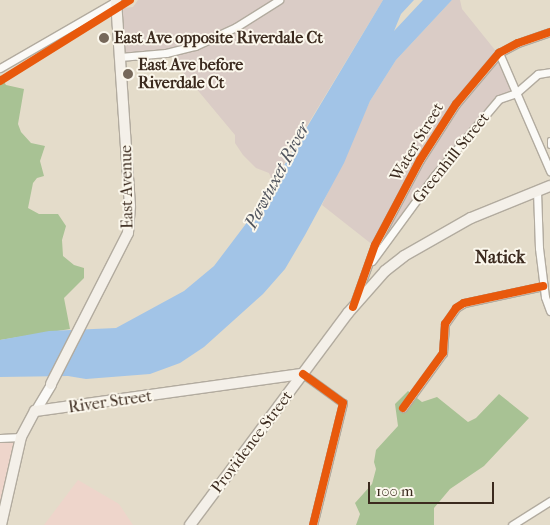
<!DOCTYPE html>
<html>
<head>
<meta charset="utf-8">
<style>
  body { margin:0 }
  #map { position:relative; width:550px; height:525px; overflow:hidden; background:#e4dcca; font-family:"IM FELL French Canon",serif }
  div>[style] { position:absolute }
  .built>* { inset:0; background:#eed5cb }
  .industrial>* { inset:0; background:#daccc6 }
  .forest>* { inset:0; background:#a8c294 }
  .water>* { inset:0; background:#a2c4e7 }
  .roads { filter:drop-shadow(1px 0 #b2ab9f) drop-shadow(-1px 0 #b2ab9f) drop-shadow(0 1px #b2ab9f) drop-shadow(0 -1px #b2ab9f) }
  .service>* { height:4px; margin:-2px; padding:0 2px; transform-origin:2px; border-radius:2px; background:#fbfaf7 }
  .minor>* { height:7px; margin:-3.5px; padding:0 3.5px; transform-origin:3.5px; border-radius:3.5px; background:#fbfaf7 }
  .tertiary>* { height:9px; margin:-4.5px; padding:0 4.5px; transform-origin:4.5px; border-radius:4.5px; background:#fbfaf7 }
  .secondary>* { height:10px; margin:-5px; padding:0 5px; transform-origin:5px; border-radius:5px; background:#f4f0e9 }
  .cycleway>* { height:8px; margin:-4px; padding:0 4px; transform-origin:4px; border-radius:4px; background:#e8590c }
  .dots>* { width:14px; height:14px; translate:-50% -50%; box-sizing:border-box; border:2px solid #fbf7ec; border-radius:50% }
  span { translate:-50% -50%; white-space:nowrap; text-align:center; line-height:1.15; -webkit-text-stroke:4px #fbf7ec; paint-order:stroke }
  .poi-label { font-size:16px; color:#3b2a1e; font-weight:700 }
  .left { translate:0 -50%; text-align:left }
  .street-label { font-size:16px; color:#3b2a1e }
  .water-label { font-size:18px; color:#51555e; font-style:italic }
  .neighbourhood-label { font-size:18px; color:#3b2a1e; font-weight:700 }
  .scale { position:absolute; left:368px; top:482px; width:126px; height:22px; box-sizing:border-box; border:2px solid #3b2a1e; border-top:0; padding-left:6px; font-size:15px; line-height:18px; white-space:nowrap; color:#3b2a1e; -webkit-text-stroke:4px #fbf7ec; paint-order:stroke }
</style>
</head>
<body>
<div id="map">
  <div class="built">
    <div style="clip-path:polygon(21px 435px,0 525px,0 436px)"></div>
    <div style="clip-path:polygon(78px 480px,119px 504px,133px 525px,44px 525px)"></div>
  </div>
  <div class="industrial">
    <div style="clip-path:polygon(138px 0,383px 0,273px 182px,269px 173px,256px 168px,243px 155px,235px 143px,235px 135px,180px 69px,175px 48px,121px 54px,116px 9px,133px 7px)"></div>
    <div style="clip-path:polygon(452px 0,460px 0,462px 9px,499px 55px,515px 91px,513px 97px,492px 111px,452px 154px,383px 253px,322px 205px,370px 101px,396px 60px)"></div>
  </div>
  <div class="forest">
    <div style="clip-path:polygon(0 75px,6px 85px,24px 89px,18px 124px,21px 132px,31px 143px,45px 146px,40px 161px,44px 176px,37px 178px,33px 183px,28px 208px,39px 214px,58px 214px,66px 226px,62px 240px,63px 256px,74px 265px,84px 268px,84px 278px,64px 298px,70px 329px,0 340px)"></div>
    <div style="clip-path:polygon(408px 391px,422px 402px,437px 397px,468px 422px,476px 418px,499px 394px,529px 418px,484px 466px,450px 489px,434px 508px,434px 525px,356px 525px,360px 514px,355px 503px,372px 484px,376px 469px,374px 462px,376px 450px,398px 426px,395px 404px)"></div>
  </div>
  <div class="water">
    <div style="clip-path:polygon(383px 0,414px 0,401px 14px,394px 31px,423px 0,452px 0,396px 60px,370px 101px,344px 163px,305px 235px,285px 269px,263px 294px,204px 347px,180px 363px,150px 374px,86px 379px,68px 376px,0 377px,0 340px,49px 331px,116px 328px,184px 291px,214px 266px,261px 204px)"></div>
  </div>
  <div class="roads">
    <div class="service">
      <div style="left:550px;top:140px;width:6px;rotate:90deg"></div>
    </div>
    <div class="minor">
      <div style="left:499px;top:53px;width:129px;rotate:66.6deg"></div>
      <div style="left:120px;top:57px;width:46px;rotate:-5deg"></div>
      <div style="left:166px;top:53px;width:30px;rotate:-14deg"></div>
      <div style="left:195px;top:46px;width:45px;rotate:-24.9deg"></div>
      <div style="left:236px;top:27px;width:51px;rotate:-32.1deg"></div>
      <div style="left:0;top:68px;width:134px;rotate:-30deg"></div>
      <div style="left:537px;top:191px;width:57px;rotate:88deg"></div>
      <div style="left:539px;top:248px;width:49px;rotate:83deg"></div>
      <div style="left:545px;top:297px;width:15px;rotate:70deg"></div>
      <div style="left:372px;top:261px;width:107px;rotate:-53.8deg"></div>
      <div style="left:435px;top:175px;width:99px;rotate:-49.9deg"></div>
      <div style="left:499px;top:99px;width:18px;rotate:-19deg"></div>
      <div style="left:516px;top:93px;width:29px;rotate:-41deg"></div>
      <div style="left:538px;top:74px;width:12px;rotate:-9deg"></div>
      <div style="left:355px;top:301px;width:59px;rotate:-70.3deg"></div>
      <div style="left:375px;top:245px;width:96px;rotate:-62.1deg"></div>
      <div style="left:420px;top:160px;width:67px;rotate:-57.3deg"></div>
      <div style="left:456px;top:104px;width:67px;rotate:-49.9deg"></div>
      <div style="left:499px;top:53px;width:21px;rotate:-28deg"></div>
      <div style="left:518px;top:43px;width:34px;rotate:-19deg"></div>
      <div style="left:303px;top:374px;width:49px;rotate:35.9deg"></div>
      <div style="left:343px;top:403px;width:126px;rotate:103.8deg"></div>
      <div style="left:403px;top:408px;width:68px;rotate:-54deg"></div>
      <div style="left:443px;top:353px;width:29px;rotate:-86deg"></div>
      <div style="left:445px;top:324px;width:19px;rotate:-55deg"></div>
      <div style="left:456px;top:308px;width:9px;rotate:-32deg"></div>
      <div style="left:464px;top:303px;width:81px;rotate:-12.1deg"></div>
      <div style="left:0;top:438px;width:21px;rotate:-3deg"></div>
      <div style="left:512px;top:525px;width:45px;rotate:-32.3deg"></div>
    </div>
    <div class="tertiary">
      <div style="left:35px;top:411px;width:31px;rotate:-59deg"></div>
    </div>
    <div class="secondary">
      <div style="left:51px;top:384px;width:169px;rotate:-63deg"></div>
      <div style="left:128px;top:233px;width:27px;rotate:-86deg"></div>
      <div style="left:130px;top:206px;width:206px;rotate:-93.9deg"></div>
      <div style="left:1px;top:525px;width:90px;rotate:-77.2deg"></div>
      <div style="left:21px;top:437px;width:30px;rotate:-62deg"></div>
      <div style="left:35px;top:411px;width:271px;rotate:-7.9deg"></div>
      <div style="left:190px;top:525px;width:264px;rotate:-53.3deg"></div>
      <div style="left:348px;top:313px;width:56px;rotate:-48.6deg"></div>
      <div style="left:385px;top:271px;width:24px;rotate:-38deg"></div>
      <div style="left:404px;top:256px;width:77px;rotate:-29.6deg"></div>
      <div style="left:471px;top:218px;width:85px;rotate:-22.1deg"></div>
    </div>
  </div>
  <div class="cycleway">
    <div style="left:0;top:81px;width:153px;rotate:-31.9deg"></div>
    <div style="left:353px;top:307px;width:66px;rotate:-70.5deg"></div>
    <div style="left:375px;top:245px;width:96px;rotate:-62.1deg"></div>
    <div style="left:420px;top:160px;width:67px;rotate:-57.3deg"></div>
    <div style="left:456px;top:104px;width:67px;rotate:-49.9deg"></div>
    <div style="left:499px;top:53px;width:21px;rotate:-28deg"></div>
    <div style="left:518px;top:43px;width:34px;rotate:-19deg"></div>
    <div style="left:303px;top:374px;width:49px;rotate:35.9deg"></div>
    <div style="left:343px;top:403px;width:126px;rotate:103.8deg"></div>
    <div style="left:403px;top:408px;width:68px;rotate:-54deg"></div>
    <div style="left:443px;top:353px;width:29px;rotate:-86deg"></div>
    <div style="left:445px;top:324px;width:19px;rotate:-55deg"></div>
    <div style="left:456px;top:308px;width:9px;rotate:-32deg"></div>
    <div style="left:464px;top:303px;width:81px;rotate:-12.1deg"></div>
  </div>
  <div class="dots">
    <div style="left:104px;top:38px;background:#76685a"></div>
    <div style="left:128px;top:74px;background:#76685a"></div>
  </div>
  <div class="poi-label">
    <span class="left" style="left:114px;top:38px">East Ave opposite Riverdale Ct</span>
    <span class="left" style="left:138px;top:74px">East Ave before<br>Riverdale Ct</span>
  </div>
  <div class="street-label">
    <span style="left:417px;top:142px;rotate:-59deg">Water Street</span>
    <span style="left:451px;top:158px;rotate:-51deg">Greenhill Street</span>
    <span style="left:127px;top:187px;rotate:-91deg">East Avenue</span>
    <span style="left:110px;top:402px;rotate:-8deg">River Street</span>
    <span style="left:252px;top:442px;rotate:-53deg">Providence Street</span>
  </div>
  <div class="water-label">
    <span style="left:278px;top:176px;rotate:-62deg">Pawtuxet River</span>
  </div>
  <div class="neighbourhood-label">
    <span style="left:500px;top:258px">Natick</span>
  </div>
  <div class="scale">100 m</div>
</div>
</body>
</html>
